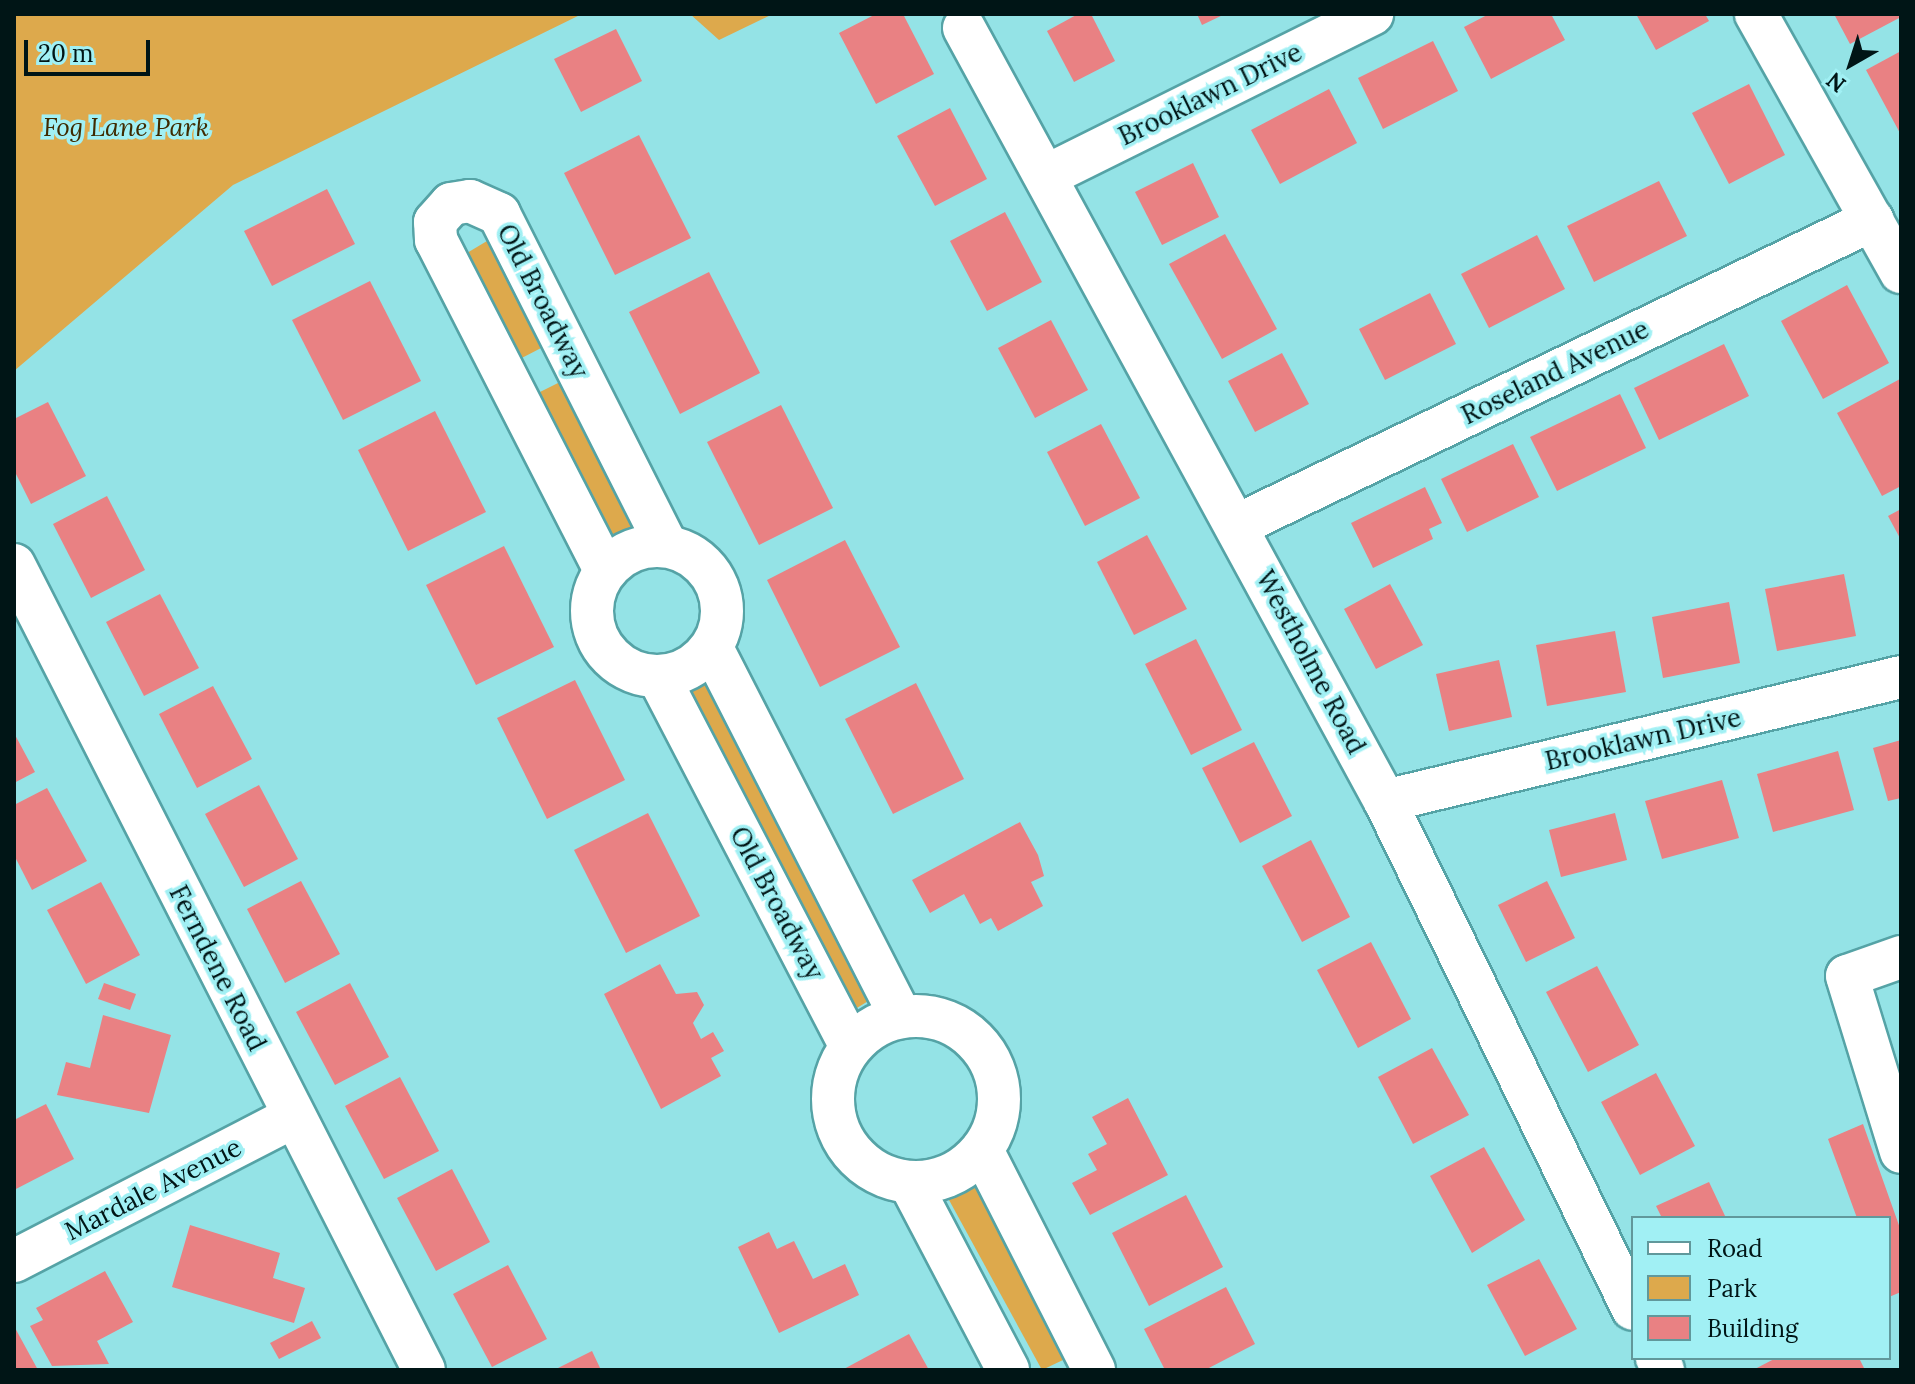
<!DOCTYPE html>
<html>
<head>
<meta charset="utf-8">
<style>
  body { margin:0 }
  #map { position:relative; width:1915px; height:1384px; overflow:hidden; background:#94e3e6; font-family:Lora,serif }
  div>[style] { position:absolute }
  .green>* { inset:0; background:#dda94c }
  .building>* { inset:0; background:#e98183 }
  .roads { filter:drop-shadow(2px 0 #55a3a6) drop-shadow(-2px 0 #55a3a6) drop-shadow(0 2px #55a3a6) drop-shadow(0 -2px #55a3a6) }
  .minor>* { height:42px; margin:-21px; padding:0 21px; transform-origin:21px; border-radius:21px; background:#fff }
  .minor>.ring { margin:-21px; padding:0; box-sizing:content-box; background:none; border:42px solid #fff; border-radius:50% }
  span { translate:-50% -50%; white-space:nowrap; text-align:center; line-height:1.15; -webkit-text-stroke:7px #a1f0f4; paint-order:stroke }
  .street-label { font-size:26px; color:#001516 }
  .park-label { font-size:26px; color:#3f2a00; font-style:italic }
  .frame { position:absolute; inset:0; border:16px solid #001516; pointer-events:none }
  .legend { position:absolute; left:1631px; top:1216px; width:260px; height:144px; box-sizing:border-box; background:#a1f0f4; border:2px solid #61989b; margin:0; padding:10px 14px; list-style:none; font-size:24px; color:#001516 }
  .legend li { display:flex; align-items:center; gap:16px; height:40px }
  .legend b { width:40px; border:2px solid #61989b }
  .north { position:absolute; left:1811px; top:24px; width:80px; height:80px; -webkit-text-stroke:6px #a1f0f4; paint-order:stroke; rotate:219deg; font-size:22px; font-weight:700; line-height:32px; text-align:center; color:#001516 }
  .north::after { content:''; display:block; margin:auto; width:28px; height:36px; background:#001516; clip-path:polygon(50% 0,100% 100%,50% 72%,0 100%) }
  .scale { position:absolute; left:24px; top:40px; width:126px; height:36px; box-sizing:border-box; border:4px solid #001516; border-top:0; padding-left:10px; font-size:24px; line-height:28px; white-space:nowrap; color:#001516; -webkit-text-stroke:6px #a1f0f4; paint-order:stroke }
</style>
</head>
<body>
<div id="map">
  <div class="green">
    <div style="clip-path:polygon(14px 14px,582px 14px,233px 185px,14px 371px)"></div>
    <div style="clip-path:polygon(690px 14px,773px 14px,719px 40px)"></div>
    <div style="clip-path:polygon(487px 241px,543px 347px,516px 361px,462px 256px)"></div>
    <div style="clip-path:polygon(560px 382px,643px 536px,612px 545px,534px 395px)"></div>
    <div style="clip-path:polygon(713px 671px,878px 995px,852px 1011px,686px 688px)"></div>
    <div style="clip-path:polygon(969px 1174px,1063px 1360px,1042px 1370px,943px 1189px)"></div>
  </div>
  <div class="building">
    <div style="clip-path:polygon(876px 14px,903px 14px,934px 74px,876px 104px,839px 33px)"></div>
    <div style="clip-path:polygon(1078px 14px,1091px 14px,1115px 61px,1074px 82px,1047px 31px)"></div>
    <div style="clip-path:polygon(1197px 14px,1225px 14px,1202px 25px)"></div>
    <div style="clip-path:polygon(1489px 14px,1551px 14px,1565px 40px,1491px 79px,1464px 27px)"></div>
    <div style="clip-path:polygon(1636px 14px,1705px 14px,1709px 21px,1656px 50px)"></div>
    <div style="clip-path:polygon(1834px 14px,1901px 14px,1901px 17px,1850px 44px)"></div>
    <div style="clip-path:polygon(616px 29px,642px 81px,581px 112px,554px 59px)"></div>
    <div style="clip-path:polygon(1433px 41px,1458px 91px,1383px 129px,1358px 78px)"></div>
    <div style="clip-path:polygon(1901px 51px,1901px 135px,1866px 70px)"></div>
    <div style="clip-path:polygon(1749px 84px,1785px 155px,1729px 184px,1692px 113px)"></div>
    <div style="clip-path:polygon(1329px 89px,1357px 143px,1280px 184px,1251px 130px)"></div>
    <div style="clip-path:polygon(950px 108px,987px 179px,935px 206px,897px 136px)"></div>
    <div style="clip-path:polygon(639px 135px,691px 238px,615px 275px,564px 173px)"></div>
    <div style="clip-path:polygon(1193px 163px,1219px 217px,1162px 245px,1135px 192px)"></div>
    <div style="clip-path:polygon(1659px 181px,1687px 236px,1594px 282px,1567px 226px)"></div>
    <div style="clip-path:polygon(327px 189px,355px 244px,272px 286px,244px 231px)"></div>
    <div style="clip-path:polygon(1005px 212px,1042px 282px,987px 311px,950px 241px)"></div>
    <div style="clip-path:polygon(1225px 234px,1277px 329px,1222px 359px,1169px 264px)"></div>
    <div style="clip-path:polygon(1537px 235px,1565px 289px,1489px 328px,1461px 274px)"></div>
    <div style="clip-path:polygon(709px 272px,760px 373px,680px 414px,629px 312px)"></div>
    <div style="clip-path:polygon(370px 281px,421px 381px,343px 420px,292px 320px)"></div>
    <div style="clip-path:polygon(1847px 285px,1889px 363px,1823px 399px,1781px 321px)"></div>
    <div style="clip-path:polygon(1430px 293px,1456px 344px,1385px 380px,1359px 329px)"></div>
    <div style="clip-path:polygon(1051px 320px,1088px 390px,1035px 418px,998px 348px)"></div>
    <div style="clip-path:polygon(1724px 344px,1749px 396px,1659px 440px,1634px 388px)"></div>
    <div style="clip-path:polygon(1282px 353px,1309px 404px,1255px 432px,1228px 381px)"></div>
    <div style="clip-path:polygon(1900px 379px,1901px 486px,1882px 496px,1837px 413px)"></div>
    <div style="clip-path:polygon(1620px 394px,1646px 448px,1557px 491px,1530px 437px)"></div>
    <div style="clip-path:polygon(48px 402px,86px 476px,31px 504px,14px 470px,14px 419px)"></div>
    <div style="clip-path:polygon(781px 405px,833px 508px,759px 545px,707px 442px)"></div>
    <div style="clip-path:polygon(435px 411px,486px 512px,408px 551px,358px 450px)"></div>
    <div style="clip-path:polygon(1101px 424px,1140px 498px,1085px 526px,1047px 452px)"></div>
    <div style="clip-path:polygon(1513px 444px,1539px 497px,1467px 532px,1441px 479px)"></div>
    <div style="clip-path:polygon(1425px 487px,1442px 523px,1429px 529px,1433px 539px,1373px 568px,1351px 523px)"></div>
    <div style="clip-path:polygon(107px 496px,145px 570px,91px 598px,53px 524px)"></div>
    <div style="clip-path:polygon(1901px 509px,1901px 540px,1888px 516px)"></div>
    <div style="clip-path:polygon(1147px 535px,1187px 609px,1134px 635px,1097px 562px)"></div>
    <div style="clip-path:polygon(845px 540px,900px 647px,820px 687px,767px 580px)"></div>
    <div style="clip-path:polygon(504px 546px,554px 647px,476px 685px,426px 585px)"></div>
    <div style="clip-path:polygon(1844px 574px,1856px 636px,1777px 651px,1765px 589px)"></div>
    <div style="clip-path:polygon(1390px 584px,1423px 645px,1376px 669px,1344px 609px)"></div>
    <div style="clip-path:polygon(160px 594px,199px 668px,144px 696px,106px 622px)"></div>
    <div style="clip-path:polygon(1729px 602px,1740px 663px,1663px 678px,1652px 617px)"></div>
    <div style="clip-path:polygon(1615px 631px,1626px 692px,1547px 706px,1536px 645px)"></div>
    <div style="clip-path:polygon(1196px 639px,1242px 730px,1191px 755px,1145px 664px)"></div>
    <div style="clip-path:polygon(1499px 660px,1512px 717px,1449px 731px,1436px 674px)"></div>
    <div style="clip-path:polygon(575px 680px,625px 780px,547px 819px,497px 718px)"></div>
    <div style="clip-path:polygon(916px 683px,964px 779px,893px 814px,845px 719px)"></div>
    <div style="clip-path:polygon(213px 686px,252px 759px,197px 788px,159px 714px)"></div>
    <div style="clip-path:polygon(14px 733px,35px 772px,14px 783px)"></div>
    <div style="clip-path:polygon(1901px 740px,1901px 798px,1888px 801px,1873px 748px)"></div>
    <div style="clip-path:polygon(1254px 742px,1292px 816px,1240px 843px,1202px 768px)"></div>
    <div style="clip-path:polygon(1838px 751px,1854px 810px,1773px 832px,1757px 774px)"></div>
    <div style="clip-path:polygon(1722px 780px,1739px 838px,1662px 859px,1645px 801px)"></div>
    <div style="clip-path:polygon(259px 785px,298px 859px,244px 887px,205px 814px)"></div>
    <div style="clip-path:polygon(47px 788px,87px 861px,32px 890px,14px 855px,14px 805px)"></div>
    <div style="clip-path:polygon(648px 813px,700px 916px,626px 953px,574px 850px)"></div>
    <div style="clip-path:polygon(1615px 813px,1627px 860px,1561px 877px,1549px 830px)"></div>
    <div style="clip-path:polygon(1020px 822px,1038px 855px,1044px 876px,1031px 882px,1043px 906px,998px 931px,991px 918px,980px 924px,964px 894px,930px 913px,912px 880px)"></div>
    <div style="clip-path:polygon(1311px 840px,1350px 917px,1302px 942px,1262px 866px)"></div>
    <div style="clip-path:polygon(301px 881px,340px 954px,285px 983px,247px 909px)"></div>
    <div style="clip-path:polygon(1547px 881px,1575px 938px,1526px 962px,1498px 905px)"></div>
    <div style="clip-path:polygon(101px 882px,140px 955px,86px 984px,47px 910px)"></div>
    <div style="clip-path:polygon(1371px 942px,1411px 1019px,1358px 1048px,1317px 970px)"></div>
    <div style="clip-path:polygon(660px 964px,676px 994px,697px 992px,704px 1005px,693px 1023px,701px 1039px,713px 1032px,724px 1051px,711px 1058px,721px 1076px,661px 1109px,604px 994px)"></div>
    <div style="clip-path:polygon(1597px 966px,1639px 1045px,1588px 1072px,1546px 992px)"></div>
    <div style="clip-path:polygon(104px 983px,136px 994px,130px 1010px,98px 999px)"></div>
    <div style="clip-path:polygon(350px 983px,389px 1057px,335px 1085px,296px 1012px)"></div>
    <div style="clip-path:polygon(103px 1015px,171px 1035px,149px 1113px,57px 1095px,66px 1062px,90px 1068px)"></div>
    <div style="clip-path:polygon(1432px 1048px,1469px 1115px,1413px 1144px,1378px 1077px)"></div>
    <div style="clip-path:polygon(1656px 1073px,1695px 1146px,1640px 1175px,1601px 1102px)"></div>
    <div style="clip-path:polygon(400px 1077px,439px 1151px,384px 1179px,345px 1106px)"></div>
    <div style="clip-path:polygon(1128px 1098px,1168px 1175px,1090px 1215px,1072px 1183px,1097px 1170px,1088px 1154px,1107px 1144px,1092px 1117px)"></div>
    <div style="clip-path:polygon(46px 1104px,74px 1159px,14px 1190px,14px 1120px)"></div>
    <div style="clip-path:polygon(1863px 1124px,1901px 1231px,1901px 1292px,1889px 1297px,1889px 1218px,1857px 1218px,1828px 1139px)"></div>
    <div style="clip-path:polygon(1484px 1147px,1525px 1220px,1472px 1253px,1430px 1176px)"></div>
    <div style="clip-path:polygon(452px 1169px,490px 1242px,436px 1271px,397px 1198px)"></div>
    <div style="clip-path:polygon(1709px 1182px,1726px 1218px,1662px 1218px,1656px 1206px)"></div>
    <div style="clip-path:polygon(1186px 1195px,1223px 1267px,1149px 1306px,1112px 1233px)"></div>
    <div style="clip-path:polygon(190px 1225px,280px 1253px,273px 1278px,305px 1288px,294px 1323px,172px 1287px)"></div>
    <div style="clip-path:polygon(769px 1232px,777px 1249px,794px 1241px,813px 1279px,845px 1264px,859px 1295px,779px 1333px,738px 1247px)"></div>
    <div style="clip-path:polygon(1539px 1259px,1577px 1329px,1525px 1356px,1487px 1285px)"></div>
    <div style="clip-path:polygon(508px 1265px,547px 1339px,492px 1367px,453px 1294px)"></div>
    <div style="clip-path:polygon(105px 1271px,133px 1322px,97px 1341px,109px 1364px,52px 1366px,30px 1326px,43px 1320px,36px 1308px)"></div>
    <div style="clip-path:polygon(1226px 1287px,1255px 1344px,1205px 1370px,1165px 1370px,1144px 1329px)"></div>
    <div style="clip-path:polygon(312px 1321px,321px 1338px,279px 1359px,270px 1343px)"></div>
    <div style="clip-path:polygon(14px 1326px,38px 1370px,14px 1370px)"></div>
    <div style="clip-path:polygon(909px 1334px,929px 1370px,842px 1370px)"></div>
    <div style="clip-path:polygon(592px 1351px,601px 1370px,554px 1370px)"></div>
    <div style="clip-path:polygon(1776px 1358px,1859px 1358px,1865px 1370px,1753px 1370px)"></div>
  </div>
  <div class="roads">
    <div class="minor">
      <div style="left:1756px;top:14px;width:296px;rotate:60.7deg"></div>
      <div style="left:964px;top:28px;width:880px;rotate:61.43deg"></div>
      <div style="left:1385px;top:801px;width:565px;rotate:63.98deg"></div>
      <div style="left:1048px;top:175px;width:362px;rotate:-26.4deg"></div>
      <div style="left:1238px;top:525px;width:704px;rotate:-25.69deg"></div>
      <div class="ring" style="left:592px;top:546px;width:88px;height:88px"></div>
      <div style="left:14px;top:565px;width:903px;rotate:63.01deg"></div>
      <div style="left:605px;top:570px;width:371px;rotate:-117.1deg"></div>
      <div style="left:436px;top:240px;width:18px;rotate:-93deg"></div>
      <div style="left:435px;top:222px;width:24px;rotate:-48deg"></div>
      <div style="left:451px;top:204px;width:19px;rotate:-9deg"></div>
      <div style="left:470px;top:201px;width:32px;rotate:24deg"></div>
      <div style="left:499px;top:214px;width:372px;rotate:63.2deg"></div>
      <div style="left:712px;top:648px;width:413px;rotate:62.9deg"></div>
      <div style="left:658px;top:676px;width:417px;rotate:62.5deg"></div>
      <div style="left:1385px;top:801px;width:531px;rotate:-13.51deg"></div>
      <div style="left:1901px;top:957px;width:57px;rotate:160.6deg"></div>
      <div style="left:1847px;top:976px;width:184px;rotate:72.9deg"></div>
      <div class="ring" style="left:833px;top:1016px;width:124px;height:124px"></div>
      <div style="left:982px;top:1150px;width:247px;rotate:63deg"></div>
      <div style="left:910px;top:1183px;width:211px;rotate:62.3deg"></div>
      <div style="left:14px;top:1261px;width:314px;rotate:-27.3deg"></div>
      <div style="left:1657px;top:1358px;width:13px;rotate:63deg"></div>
    </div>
  </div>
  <div class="street-label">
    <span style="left:1210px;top:94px;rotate:-26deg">Brooklawn Drive</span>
    <span style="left:543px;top:301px;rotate:63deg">Old Broadway</span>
    <span style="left:1555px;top:372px;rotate:-26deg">Roseland Avenue</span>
    <span style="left:1311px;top:662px;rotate:62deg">Westholme Road</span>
    <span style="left:1643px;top:739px;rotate:-13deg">Brooklawn Drive</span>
    <span style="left:777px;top:903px;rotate:62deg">Old Broadway</span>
    <span style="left:218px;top:968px;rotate:63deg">Ferndene Road</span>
    <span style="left:153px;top:1189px;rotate:-27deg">Mardale Avenue</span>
  </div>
  <div class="park-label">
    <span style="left:126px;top:127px">Fog Lane Park</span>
  </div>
  <div class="frame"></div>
  <ul class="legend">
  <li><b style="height:10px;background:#fff"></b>Road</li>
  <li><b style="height:22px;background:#dda94c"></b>Park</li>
  <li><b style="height:22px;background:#e98183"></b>Building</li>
  </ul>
  <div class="north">N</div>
  <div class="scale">20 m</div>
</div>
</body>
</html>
